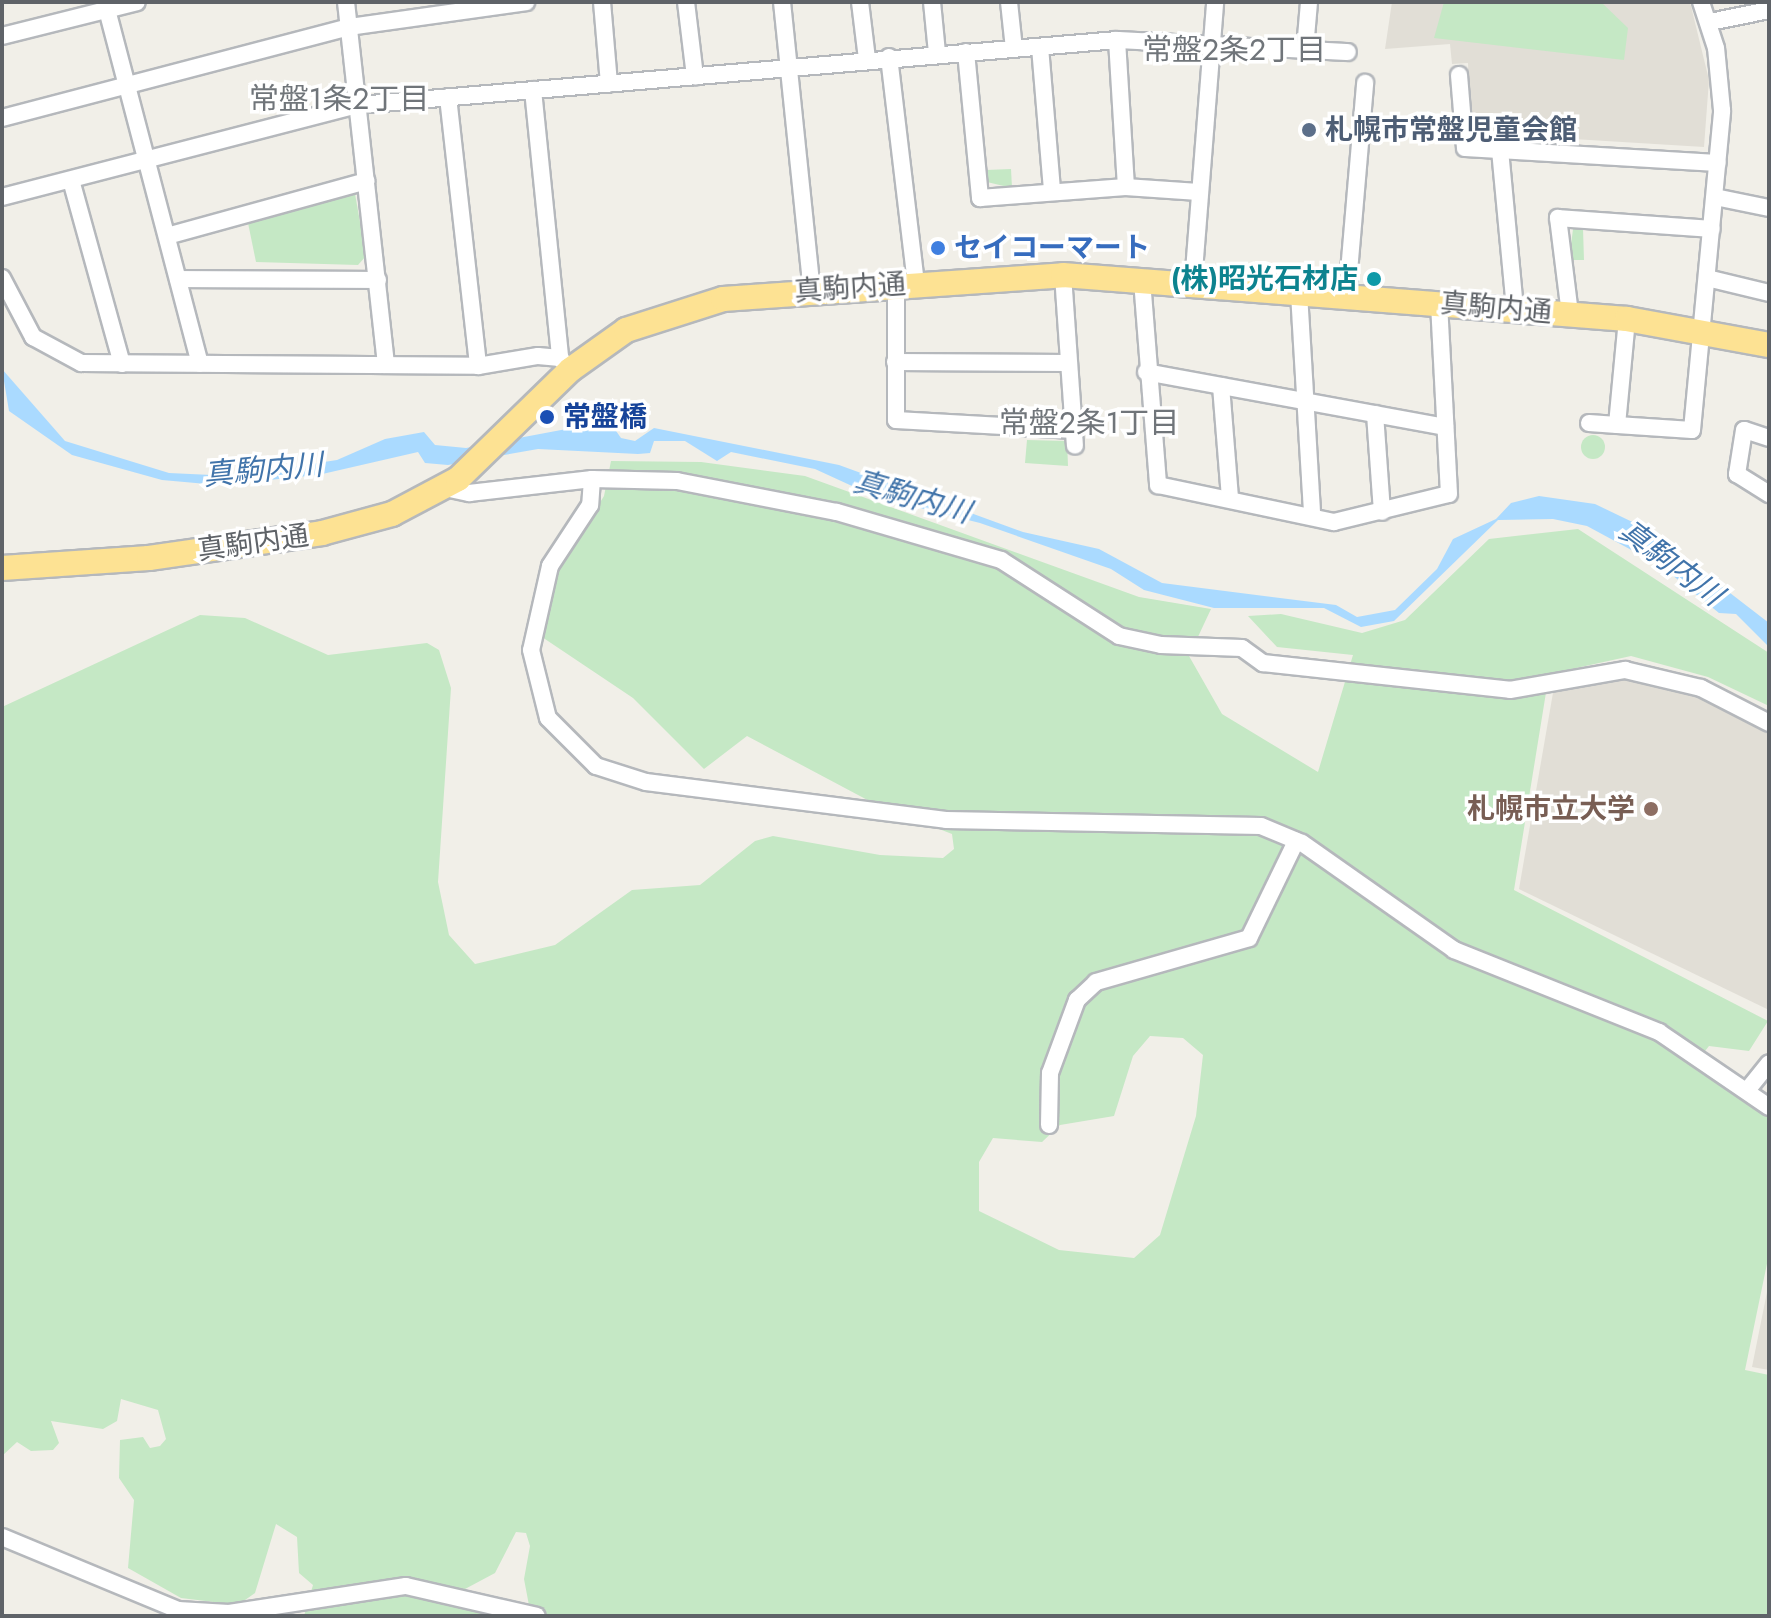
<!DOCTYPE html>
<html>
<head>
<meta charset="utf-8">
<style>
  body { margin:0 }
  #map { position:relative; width:1771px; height:1618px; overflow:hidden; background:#f1efe8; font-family:Jost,"Noto Sans JP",sans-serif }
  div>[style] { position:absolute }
  .education>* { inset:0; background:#e1ded6 }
  .green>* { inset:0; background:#c5e8c5 }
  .round { border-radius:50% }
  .water>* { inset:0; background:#aadaff }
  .roads { filter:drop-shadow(2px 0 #b5b8bc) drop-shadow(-2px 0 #b5b8bc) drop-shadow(0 2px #b5b8bc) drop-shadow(0 -2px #b5b8bc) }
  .minor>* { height:16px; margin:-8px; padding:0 8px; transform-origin:8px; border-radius:8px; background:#fff }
  .highway>* { height:24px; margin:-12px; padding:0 12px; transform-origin:12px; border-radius:12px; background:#fde293 }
  .dots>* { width:22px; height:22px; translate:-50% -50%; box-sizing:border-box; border:4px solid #fff; border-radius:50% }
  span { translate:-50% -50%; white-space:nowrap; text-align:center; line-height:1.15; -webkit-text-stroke:7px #fff; paint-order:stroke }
  .service-label { font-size:28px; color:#4e5e75; font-weight:700 }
  .left { translate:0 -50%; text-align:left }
  .shop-label { font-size:28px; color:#366cbe; font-weight:700 }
  .culture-label { font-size:28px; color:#0d838f; font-weight:700 }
  .right { translate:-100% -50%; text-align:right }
  .street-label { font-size:28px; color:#5f6368 }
  .transit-label { font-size:28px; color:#164399; font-weight:700 }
  .education-label { font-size:28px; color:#785e54; font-weight:700 }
  .neighbourhood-label { font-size:30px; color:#70757a }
  .water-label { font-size:30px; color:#4174aa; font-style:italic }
  .frame { position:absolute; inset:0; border:4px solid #5f6368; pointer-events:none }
</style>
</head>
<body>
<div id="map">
  <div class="education">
    <div style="clip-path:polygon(1392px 2px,1690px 2px,1709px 80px,1704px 147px,1477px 133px,1470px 126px,1468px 63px,1452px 64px,1450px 44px,1385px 49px)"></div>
    <div style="clip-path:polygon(1629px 678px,1698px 693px,1769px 729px,1769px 1010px,1519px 889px,1554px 687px)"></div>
    <div style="clip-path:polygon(1769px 1282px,1769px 1370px,1752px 1367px)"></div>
  </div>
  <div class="green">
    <div style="clip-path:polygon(1444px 2px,1601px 2px,1628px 28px,1624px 60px,1434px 38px)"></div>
    <div style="clip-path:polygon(1011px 169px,1012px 188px,987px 182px,986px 170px)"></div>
    <div style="clip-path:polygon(354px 188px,366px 256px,358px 265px,256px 262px,247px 218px)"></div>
    <div style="clip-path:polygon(1573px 229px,1583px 229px,1584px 260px,1569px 260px)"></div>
    <div class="round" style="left:1581px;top:435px;width:24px;height:24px"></div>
    <div style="clip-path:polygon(1027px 440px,1067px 441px,1068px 466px,1025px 463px)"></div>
    <div style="clip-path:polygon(evenodd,611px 461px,701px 462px,805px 476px,1139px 597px,1211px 609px,1189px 656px,1222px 714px,1318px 772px,1353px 655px,1277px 647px,1248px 616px,1281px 614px,1362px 633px,1405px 620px,1489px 539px,1578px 529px,1769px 653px,1769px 706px,1708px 677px,1631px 656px,1549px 674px,1514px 890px,1768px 1021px,1749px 1051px,1709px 1046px,1694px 1065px,1769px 1116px,1769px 1254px,1745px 1370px,1769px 1375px,1769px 1616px,531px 1616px,524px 1579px,530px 1546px,526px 1533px,516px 1532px,495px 1573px,465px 1589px,442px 1587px,485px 1616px,304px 1616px,313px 1585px,299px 1573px,297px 1537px,276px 1524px,255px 1593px,238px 1605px,181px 1598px,128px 1568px,134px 1500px,119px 1478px,120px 1440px,143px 1437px,150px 1448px,160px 1446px,166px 1439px,158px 1410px,121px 1399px,117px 1421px,103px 1429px,51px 1421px,59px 1443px,53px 1450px,31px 1451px,17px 1442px,2px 1456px,2px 707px,200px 615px,245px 618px,328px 655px,427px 643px,439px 650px,451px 688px,438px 882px,449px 935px,475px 964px,555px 945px,632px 890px,700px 885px,755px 841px,773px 836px,880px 855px,943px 858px,954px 849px,952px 834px,875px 804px,747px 736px,704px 769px,633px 698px,542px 637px,558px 570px,604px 496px,611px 461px,1150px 1036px,1183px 1038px,1203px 1055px,1196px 1116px,1160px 1235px,1134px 1258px,1059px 1250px,979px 1211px,979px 1162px,993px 1138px,1042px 1142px,1060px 1125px,1114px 1116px,1133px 1056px,1150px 1036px)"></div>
  </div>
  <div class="water">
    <div style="clip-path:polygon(2px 369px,65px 441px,169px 473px,233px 476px,337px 460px,385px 439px,424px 432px,435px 445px,466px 448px,609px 421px,621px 438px,635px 441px,654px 428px,839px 465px,1023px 532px,1099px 549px,1162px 583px,1336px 605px,1357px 617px,1395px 610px,1437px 569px,1453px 539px,1496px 519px,1511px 503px,1539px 496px,1595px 504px,1647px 529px,1769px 623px,1769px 647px,1736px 614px,1719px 613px,1661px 566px,1587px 526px,1553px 519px,1498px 520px,1394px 621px,1361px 627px,1324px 608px,1214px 608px,1144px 590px,1111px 569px,980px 523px,876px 497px,815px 469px,731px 452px,717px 461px,685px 441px,654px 441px,650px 453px,638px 454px,538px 449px,448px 465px,425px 463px,418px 452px,318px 475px,218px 485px,162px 480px,72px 455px,9px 411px)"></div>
  </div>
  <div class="roads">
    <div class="minor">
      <div style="left:105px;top:2px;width:374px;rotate:75.3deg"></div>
      <div style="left:346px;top:2px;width:365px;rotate:83.7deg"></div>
      <div style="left:602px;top:2px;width:82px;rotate:85.1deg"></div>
      <div style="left:686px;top:2px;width:75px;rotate:83.1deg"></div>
      <div style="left:782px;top:2px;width:290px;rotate:84.1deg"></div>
      <div style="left:860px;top:2px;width:57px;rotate:83deg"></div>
      <div style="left:932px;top:2px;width:51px;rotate:84.4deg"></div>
      <div style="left:1009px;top:2px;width:47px;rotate:83.9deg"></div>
      <div style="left:1710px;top:22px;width:60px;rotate:-11.5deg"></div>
      <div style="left:2px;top:36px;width:139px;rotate:-14.1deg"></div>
      <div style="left:1117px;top:40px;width:147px;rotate:86.5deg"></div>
      <div style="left:1040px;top:47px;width:144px;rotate:85.2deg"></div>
      <div style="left:1305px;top:49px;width:47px;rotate:-85.1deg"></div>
      <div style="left:966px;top:52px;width:147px;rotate:84.5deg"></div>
      <div style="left:980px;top:198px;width:146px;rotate:-4.3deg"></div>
      <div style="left:1126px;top:187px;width:72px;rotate:4deg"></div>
      <div style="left:889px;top:57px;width:228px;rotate:83.2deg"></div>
      <div style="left:1459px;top:75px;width:73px;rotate:85.3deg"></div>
      <div style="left:1465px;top:148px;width:253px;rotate:3.4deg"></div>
      <div style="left:533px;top:90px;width:269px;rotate:84.2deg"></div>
      <div style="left:448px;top:97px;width:271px;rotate:83.6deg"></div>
      <div style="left:2px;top:118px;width:359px;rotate:-14.7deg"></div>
      <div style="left:349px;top:27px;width:179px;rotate:-8deg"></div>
      <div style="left:1500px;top:150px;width:161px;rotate:84.6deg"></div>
      <div style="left:71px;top:180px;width:191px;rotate:74.5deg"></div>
      <div style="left:2px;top:197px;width:369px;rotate:-14.5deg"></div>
      <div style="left:359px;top:105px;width:761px;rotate:-4.9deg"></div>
      <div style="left:1117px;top:40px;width:231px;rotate:3deg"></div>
      <div style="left:1715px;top:197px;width:55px;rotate:11.5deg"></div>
      <div style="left:167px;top:236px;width:207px;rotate:-15.4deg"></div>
      <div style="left:1063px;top:275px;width:171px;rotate:86deg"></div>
      <div style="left:2px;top:278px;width:67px;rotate:62.3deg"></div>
      <div style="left:33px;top:337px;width:55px;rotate:28.4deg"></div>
      <div style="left:81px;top:363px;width:397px;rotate:0.4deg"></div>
      <div style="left:478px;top:366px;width:61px;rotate:-9.5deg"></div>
      <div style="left:538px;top:356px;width:22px;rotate:5deg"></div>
      <div style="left:560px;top:358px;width:16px;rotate:50deg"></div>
      <div style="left:1707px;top:278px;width:64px;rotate:13.6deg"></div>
      <div style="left:178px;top:279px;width:200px;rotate:0.3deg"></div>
      <div style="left:1142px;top:280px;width:206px;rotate:85.5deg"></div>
      <div style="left:1158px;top:485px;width:180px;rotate:11.9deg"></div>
      <div style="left:1334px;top:522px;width:118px;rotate:-13.7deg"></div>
      <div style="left:1449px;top:494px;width:191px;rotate:-93deg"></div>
      <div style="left:1193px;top:284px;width:283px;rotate:-85.5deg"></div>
      <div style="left:896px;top:285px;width:135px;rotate:90deg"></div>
      <div style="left:896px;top:420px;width:178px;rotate:3.2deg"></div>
      <div style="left:1299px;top:293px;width:221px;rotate:86.6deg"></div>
      <div style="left:1347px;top:295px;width:213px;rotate:-85.1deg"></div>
      <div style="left:1570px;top:314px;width:97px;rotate:-97.1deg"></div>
      <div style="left:1558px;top:218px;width:154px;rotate:4.1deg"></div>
      <div style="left:1627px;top:319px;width:106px;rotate:95.4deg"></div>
      <div style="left:1617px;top:425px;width:75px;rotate:3.8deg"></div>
      <div style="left:1692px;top:430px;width:321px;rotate:-84.6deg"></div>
      <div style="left:1722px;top:110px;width:62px;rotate:-95.5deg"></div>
      <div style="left:1716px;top:48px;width:48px;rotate:-108.1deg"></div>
      <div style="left:895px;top:362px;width:173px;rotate:0.3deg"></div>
      <div style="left:1146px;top:372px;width:304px;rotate:10.4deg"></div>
      <div style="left:1221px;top:386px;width:113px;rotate:85.4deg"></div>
      <div style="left:1375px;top:414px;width:98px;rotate:85.9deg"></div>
      <div style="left:1589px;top:423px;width:28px;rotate:4deg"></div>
      <div style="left:1769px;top:438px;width:26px;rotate:-162deg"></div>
      <div style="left:1744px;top:430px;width:45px;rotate:99deg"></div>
      <div style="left:1737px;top:474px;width:38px;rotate:32deg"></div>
      <div style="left:592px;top:479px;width:26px;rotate:94deg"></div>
      <div style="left:590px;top:505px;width:73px;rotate:123.3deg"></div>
      <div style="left:550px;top:566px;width:86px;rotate:102.7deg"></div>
      <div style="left:531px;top:650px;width:70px;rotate:76deg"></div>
      <div style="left:548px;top:718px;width:68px;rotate:45deg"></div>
      <div style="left:596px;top:766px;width:52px;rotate:17.7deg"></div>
      <div style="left:646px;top:782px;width:302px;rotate:7.2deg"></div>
      <div style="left:946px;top:820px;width:315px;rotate:1.1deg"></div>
      <div style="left:1261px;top:826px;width:44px;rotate:22.5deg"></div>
      <div style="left:1302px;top:843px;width:186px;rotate:35.1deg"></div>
      <div style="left:1454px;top:950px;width:221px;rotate:21.8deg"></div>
      <div style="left:1659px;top:1032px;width:133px;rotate:34.3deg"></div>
      <div style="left:445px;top:488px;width:25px;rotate:12deg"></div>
      <div style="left:469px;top:493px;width:124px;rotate:-6.5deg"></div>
      <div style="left:592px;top:479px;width:85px;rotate:1.3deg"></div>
      <div style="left:677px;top:481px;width:163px;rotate:11deg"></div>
      <div style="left:837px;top:512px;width:171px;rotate:16.3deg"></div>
      <div style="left:1001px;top:560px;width:140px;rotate:32.8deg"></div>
      <div style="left:1119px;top:636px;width:43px;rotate:12.1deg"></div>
      <div style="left:1161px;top:645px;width:81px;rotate:2.1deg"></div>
      <div style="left:1242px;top:648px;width:26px;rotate:36deg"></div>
      <div style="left:1263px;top:663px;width:248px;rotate:6.2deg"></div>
      <div style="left:1510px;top:690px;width:117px;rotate:-9.9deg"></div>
      <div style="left:1625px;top:670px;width:78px;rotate:13.3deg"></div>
      <div style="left:1701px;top:688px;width:76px;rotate:27.2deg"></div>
      <div style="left:1749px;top:1088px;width:32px;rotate:-51deg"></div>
      <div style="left:1049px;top:1125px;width:52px;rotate:-88.9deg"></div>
      <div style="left:1050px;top:1073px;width:78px;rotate:-69.7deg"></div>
      <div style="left:1077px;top:1000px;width:26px;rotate:-43deg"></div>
      <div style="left:1096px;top:982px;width:159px;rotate:-16deg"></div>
      <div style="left:1249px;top:938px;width:108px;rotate:-64.1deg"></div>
      <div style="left:2px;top:1537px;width:191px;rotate:22.5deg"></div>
      <div style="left:178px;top:1610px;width:51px;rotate:3.4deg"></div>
      <div style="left:229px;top:1613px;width:179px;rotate:-8.7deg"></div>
      <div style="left:406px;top:1586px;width:134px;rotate:12.9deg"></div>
    </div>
    <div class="highway">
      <div style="left:2px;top:568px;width:147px;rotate:-3.9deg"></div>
      <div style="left:149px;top:558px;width:175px;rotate:-8.2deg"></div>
      <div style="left:322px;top:533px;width:73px;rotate:-15.2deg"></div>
      <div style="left:392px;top:514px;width:75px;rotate:-27.9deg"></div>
      <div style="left:458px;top:479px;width:156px;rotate:-44.2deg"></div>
      <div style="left:570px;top:370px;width:69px;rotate:-35.5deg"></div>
      <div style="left:626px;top:330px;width:102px;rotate:-17.7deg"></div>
      <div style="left:723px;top:299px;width:341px;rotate:-4deg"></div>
      <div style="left:1063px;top:275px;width:566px;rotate:4.46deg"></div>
      <div style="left:1627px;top:319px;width:144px;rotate:10.4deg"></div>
    </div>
  </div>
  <div class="dots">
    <div style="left:1309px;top:130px;background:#5c6f8a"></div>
    <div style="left:938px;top:248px;background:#3f7fe0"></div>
    <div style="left:1374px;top:279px;background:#0f9aa8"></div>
    <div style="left:547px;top:417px;background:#1a4fb4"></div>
    <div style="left:1651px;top:809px;background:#8d6e63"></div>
  </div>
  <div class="service-label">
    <span class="left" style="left:1325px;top:130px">札幌市常盤児童会館</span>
  </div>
  <div class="shop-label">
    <span class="left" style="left:954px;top:248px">セイコーマート</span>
  </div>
  <div class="culture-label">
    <span class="right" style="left:1358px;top:279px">(株)昭光石材店</span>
  </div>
  <div class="street-label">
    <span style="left:850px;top:288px;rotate:-4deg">真駒内通</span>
    <span style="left:1496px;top:308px;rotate:5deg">真駒内通</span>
    <span style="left:253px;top:543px;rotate:-8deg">真駒内通</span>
  </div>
  <div class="transit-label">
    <span class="left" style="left:563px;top:417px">常盤橋</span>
  </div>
  <div class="education-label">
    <span class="right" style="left:1635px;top:809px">札幌市立大学</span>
  </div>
  <div class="neighbourhood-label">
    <span style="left:1234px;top:50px">常盤2条2丁目</span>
    <span style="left:339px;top:99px">常盤1条2丁目</span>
    <span style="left:1089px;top:423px">常盤2条1丁目</span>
  </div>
  <div class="water-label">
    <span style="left:263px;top:470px;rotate:-5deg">真駒内川</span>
    <span style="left:912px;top:497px;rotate:16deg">真駒内川</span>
    <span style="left:1671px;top:563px;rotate:37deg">真駒内川</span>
  </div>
  <div class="frame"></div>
</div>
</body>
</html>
